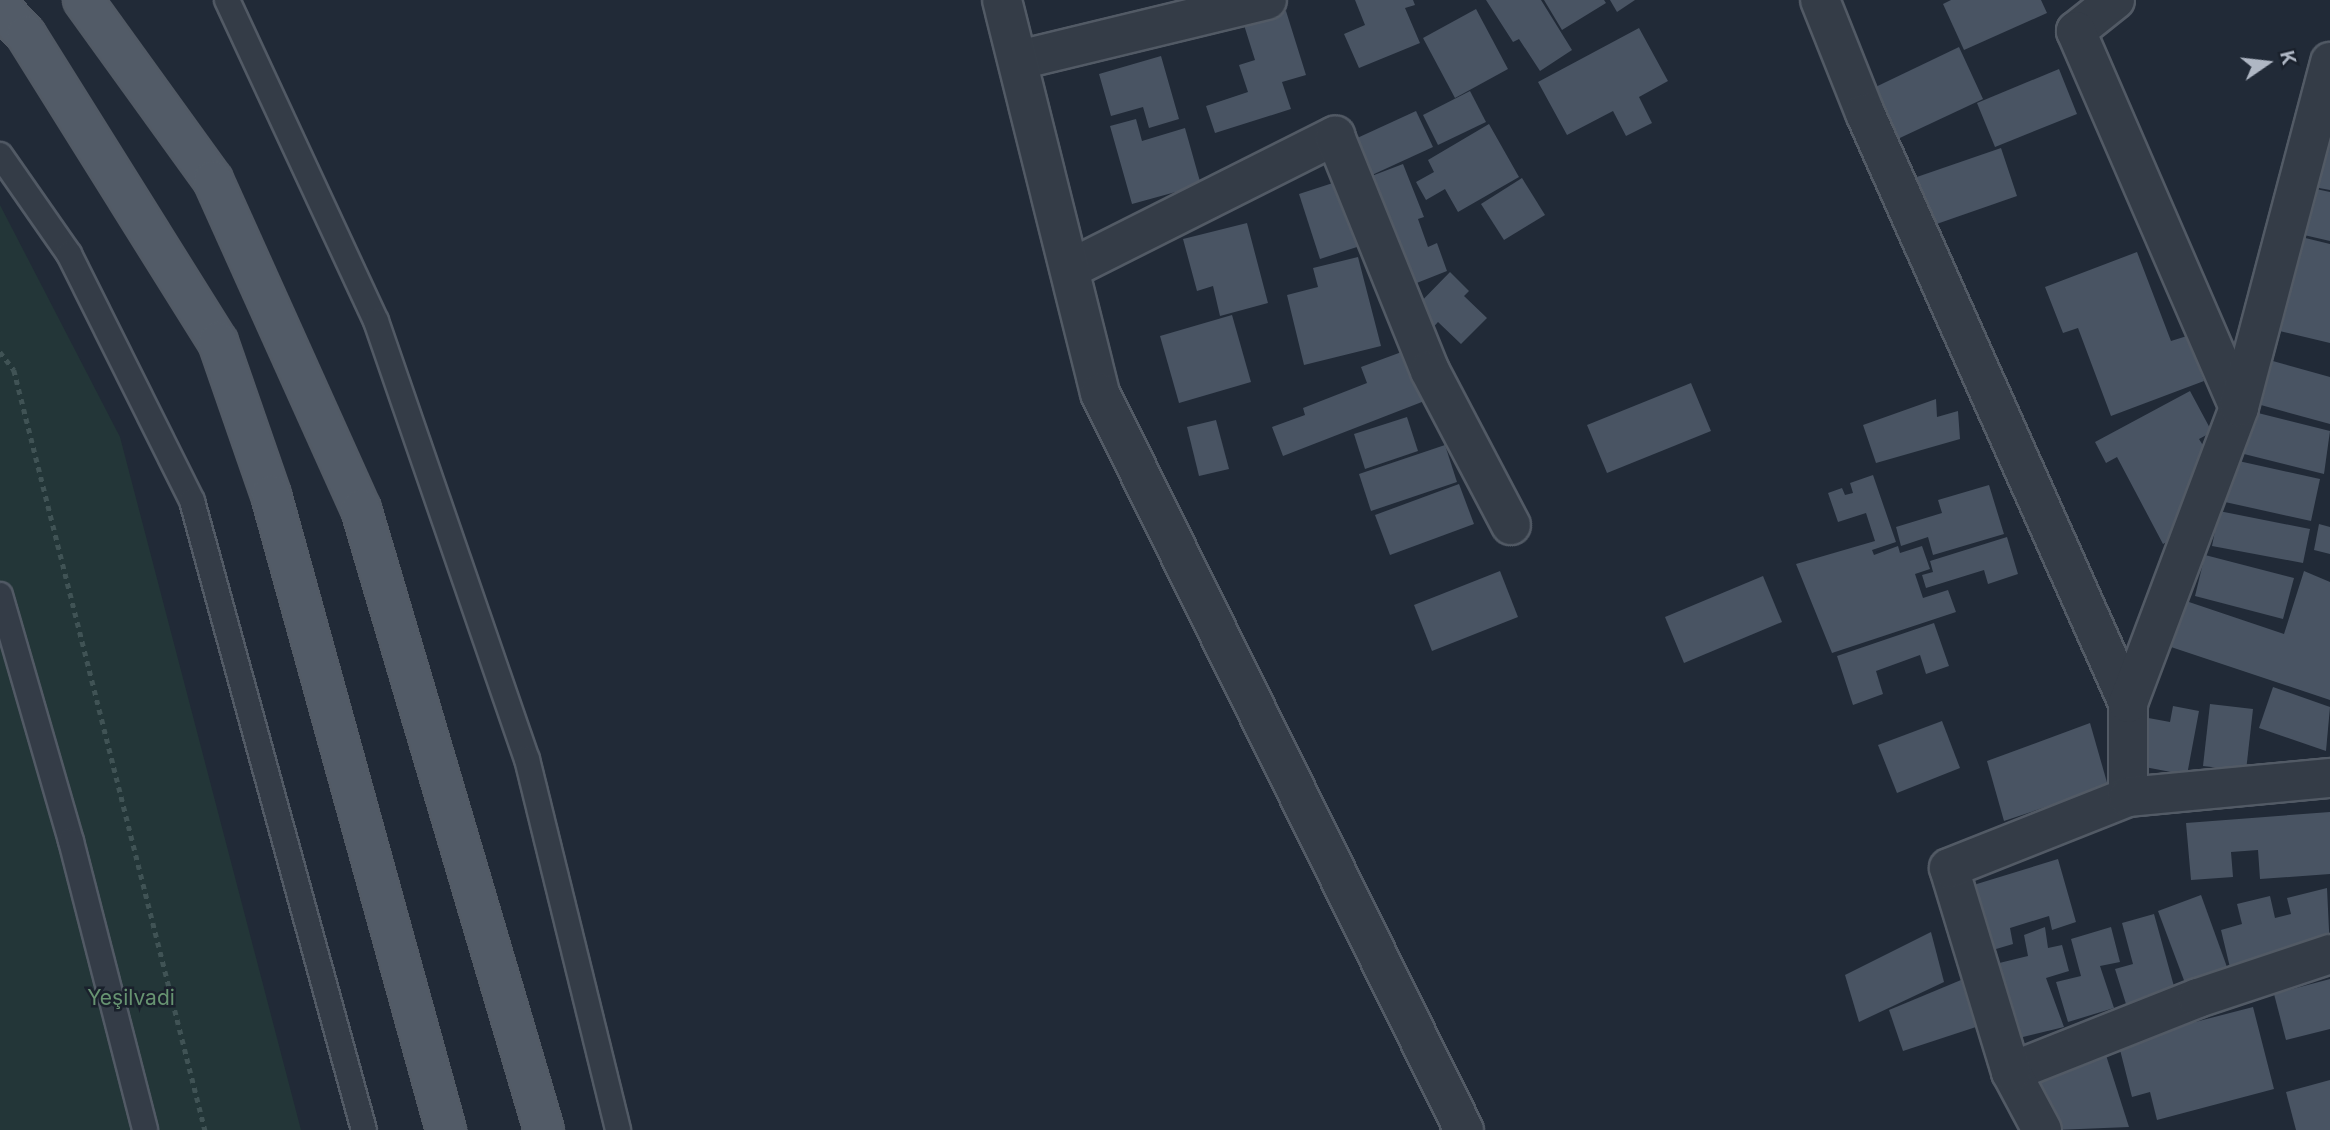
<!DOCTYPE html>
<html>
<head>
<meta charset="utf-8">
<style>
  body { margin:0 }
  #map { position:relative; width:2330px; height:1130px; overflow:hidden; background:#212a37; font-family:Inter,sans-serif }
  div>[style] { position:absolute }
  .green>* { inset:0; background:#233638 }
  .building>* { inset:0; background:#495463 }
  .path>* { height:4.5px; margin-top:-2.25px; transform-origin:0; background:repeating-linear-gradient(90deg,#405355 0 5px,transparent 0 10px) }
  .roads { filter:drop-shadow(2px 0 #525a65) drop-shadow(-2px 0 #525a65) drop-shadow(0 2px #525a65) drop-shadow(0 -2px #525a65) }
  .service>* { height:24px; margin:-12px; padding:0 12px; transform-origin:12px; border-radius:12px; background:#343c47 }
  .minor>* { height:38px; margin:-19px; padding:0 19px; transform-origin:19px; border-radius:19px; background:#343c47 }
  .tertiary>* { height:38px; margin:-19px; padding:0 19px; transform-origin:19px; border-radius:19px; background:#343c47 }
  .primary>* { height:38px; margin:-19px; padding:0 19px; transform-origin:19px; border-radius:19px; background:#525b67 }
  span { translate:-50% -50%; white-space:nowrap; text-align:center; line-height:1.15; -webkit-text-stroke:5px #1a212c; paint-order:stroke }
  .park-label { font-size:21px; color:#679371 }
  .north { position:absolute; left:2232px; top:28px; width:70px; height:70px; -webkit-text-stroke:5px #1a212c; paint-order:stroke; rotate:76deg; font-size:19px; font-weight:700; line-height:28px; text-align:center; color:#afb7c4 }
  .north::after { content:''; display:block; margin:auto; width:24px; height:32px; background:#afb7c4; clip-path:polygon(50% 0,100% 100%,50% 72%,0 100%) }
</style>
</head>
<body>
<div id="map">
  <div class="green">
    <div style="clip-path:polygon(0 205px,120px 437px,301px 1130px,0 1130px)"></div>
  </div>
  <div class="building">
    <div style="clip-path:polygon(1355px 0,1413px 0,1415px 5px,1405px 8px,1420px 43px,1359px 68px,1344px 34px,1365px 25px)"></div>
    <div style="clip-path:polygon(1486px 0,1541px 0,1572px 50px,1540px 71px,1519px 39px,1513px 42px)"></div>
    <div style="clip-path:polygon(1544px 0,1604px 0,1606px 3px,1562px 30px)"></div>
    <div style="clip-path:polygon(1610px 0,1635px 0,1617px 12px)"></div>
    <div style="clip-path:polygon(1951px 0,2041px 0,2047px 13px,1964px 50px,1943px 4px)"></div>
    <div style="clip-path:polygon(1476px 9px,1508px 69px,1455px 98px,1423px 38px)"></div>
    <div style="clip-path:polygon(1286px 11px,1306px 75px,1282px 82px,1291px 109px,1215px 133px,1206px 106px,1248px 92px,1239px 65px,1255px 60px,1244px 25px)"></div>
    <div style="clip-path:polygon(1639px 28px,1668px 81px,1639px 97px,1652px 123px,1626px 136px,1613px 111px,1567px 135px,1538px 82px)"></div>
    <div style="clip-path:polygon(1959px 47px,1983px 99px,1887px 144px,1863px 93px)"></div>
    <div style="clip-path:polygon(1161px 56px,1179px 119px,1149px 128px,1143px 107px,1111px 116px,1099px 74px)"></div>
    <div style="clip-path:polygon(2059px 69px,2077px 114px,1995px 147px,1977px 103px)"></div>
    <div style="clip-path:polygon(1470px 91px,1486px 122px,1438px 145px,1423px 115px)"></div>
    <div style="clip-path:polygon(1416px 111px,1433px 147px,1372px 175px,1355px 139px)"></div>
    <div style="clip-path:polygon(1136px 119px,1142px 141px,1185px 128px,1201px 185px,1132px 204px,1110px 126px)"></div>
    <div style="clip-path:polygon(1489px 124px,1519px 177px,1458px 212px,1445px 189px,1426px 200px,1416px 182px,1434px 172px,1428px 160px)"></div>
    <div style="clip-path:polygon(2318px 136px,2330px 139px,2330px 190px,2308px 186px)"></div>
    <div style="clip-path:polygon(2001px 148px,2017px 196px,1928px 227px,1911px 179px)"></div>
    <div style="clip-path:polygon(1403px 164px,1424px 217px,1418px 219px,1428px 247px,1437px 243px,1447px 271px,1399px 290px,1369px 177px)"></div>
    <div style="clip-path:polygon(1522px 178px,1545px 215px,1504px 240px,1481px 204px)"></div>
    <div style="clip-path:polygon(1339px 181px,1360px 246px,1320px 259px,1299px 194px)"></div>
    <div style="clip-path:polygon(2302px 186px,2330px 192px,2330px 241px,2291px 232px)"></div>
    <div style="clip-path:polygon(1247px 223px,1268px 303px,1220px 316px,1213px 286px,1197px 291px,1183px 239px)"></div>
    <div style="clip-path:polygon(2293px 235px,2330px 244px,2330px 343px,2271px 329px)"></div>
    <div style="clip-path:polygon(2137px 252px,2171px 341px,2187px 336px,2204px 381px,2111px 416px,2078px 328px,2063px 333px,2045px 287px)"></div>
    <div style="clip-path:polygon(1358px 257px,1381px 346px,1304px 365px,1287px 295px,1318px 287px,1313px 268px)"></div>
    <div style="clip-path:polygon(1450px 272px,1469px 291px,1464px 296px,1487px 318px,1461px 344px,1438px 322px,1429px 332px,1410px 313px)"></div>
    <div style="clip-path:polygon(1232px 315px,1251px 382px,1179px 403px,1160px 336px)"></div>
    <div style="clip-path:polygon(1407px 350px,1427px 400px,1283px 456px,1272px 427px,1305px 415px,1303px 408px,1367px 383px,1361px 367px)"></div>
    <div style="clip-path:polygon(2262px 358px,2330px 377px,2330px 424px,2250px 402px)"></div>
    <div style="clip-path:polygon(1691px 383px,1711px 431px,1607px 473px,1587px 425px)"></div>
    <div style="clip-path:polygon(2190px 391px,2212px 432px,2199px 439px,2204px 447px,2174px 538px,2163px 544px,2117px 457px,2106px 463px,2095px 442px)"></div>
    <div style="clip-path:polygon(1936px 399px,1937px 417px,1958px 411px,1960px 439px,1876px 463px,1863px 425px)"></div>
    <div style="clip-path:polygon(2246px 410px,2330px 431px,2324px 474px,2236px 452px)"></div>
    <div style="clip-path:polygon(1407px 417px,1418px 451px,1365px 469px,1354px 434px)"></div>
    <div style="clip-path:polygon(1216px 420px,1229px 469px,1199px 476px,1187px 427px)"></div>
    <div style="clip-path:polygon(1445px 445px,1457px 482px,1371px 511px,1359px 474px)"></div>
    <div style="clip-path:polygon(2234px 460px,2320px 479px,2311px 521px,2225px 502px)"></div>
    <div style="clip-path:polygon(1873px 475px,1896px 542px,1872px 550px,1874px 555px,1898px 546px,1900px 553px,1922px 546px,1930px 569px,1915px 574px,1923px 598px,1948px 590px,1956px 612px,1832px 653px,1796px 564px,1875px 541px,1866px 513px,1838px 522px,1828px 493px,1842px 488px,1845px 495px,1853px 493px,1850px 483px)"></div>
    <div style="clip-path:polygon(1459px 484px,1474px 524px,1390px 555px,1375px 515px)"></div>
    <div style="clip-path:polygon(1989px 485px,2004px 534px,1933px 555px,1928px 537px,1901px 546px,1896px 527px,1942px 513px,1938px 500px)"></div>
    <div style="clip-path:polygon(2219px 511px,2310px 529px,2303px 563px,2212px 546px)"></div>
    <div style="clip-path:polygon(2319px 524px,2330px 527px,2330px 554px,2314px 550px)"></div>
    <div style="clip-path:polygon(2007px 537px,2018px 574px,1988px 584px,1984px 570px,1926px 588px,1922px 575px,1933px 572px,1930px 561px)"></div>
    <div style="clip-path:polygon(2205px 555px,2294px 578px,2283px 619px,2195px 596px)"></div>
    <div style="clip-path:polygon(1500px 571px,1518px 617px,1432px 651px,1414px 605px)"></div>
    <div style="clip-path:polygon(2304px 571px,2330px 582px,2330px 700px,2171px 647px,2186px 601px,2284px 634px)"></div>
    <div style="clip-path:polygon(1763px 576px,1782px 622px,1684px 663px,1665px 617px)"></div>
    <div style="clip-path:polygon(1934px 623px,1949px 666px,1926px 674px,1920px 655px,1876px 671px,1883px 694px,1853px 705px,1837px 656px)"></div>
    <div style="clip-path:polygon(2273px 687px,2330px 707px,2326px 751px,2259px 728px)"></div>
    <div style="clip-path:polygon(2210px 704px,2253px 709px,2246px 771px,2203px 766px)"></div>
    <div style="clip-path:polygon(2173px 706px,2199px 711px,2187px 775px,2134px 765px,2143px 717px,2170px 722px)"></div>
    <div style="clip-path:polygon(1942px 721px,1960px 768px,1897px 793px,1878px 745px)"></div>
    <div style="clip-path:polygon(2090px 723px,2108px 786px,2004px 821px,1987px 761px)"></div>
    <div style="clip-path:polygon(2330px 812px,2330px 874px,2260px 879px,2258px 850px,2231px 852px,2233px 877px,2191px 880px,2186px 823px)"></div>
    <div style="clip-path:polygon(2058px 859px,2076px 922px,2052px 930px,2049px 916px,2010px 928px,2013px 944px,1986px 952px,1967px 887px)"></div>
    <div style="clip-path:polygon(2327px 888px,2330px 951px,2232px 976px,2221px 930px,2242px 924px,2237px 904px,2270px 896px,2275px 918px,2291px 914px,2287px 898px)"></div>
    <div style="clip-path:polygon(2201px 895px,2227px 967px,2185px 983px,2158px 911px)"></div>
    <div style="clip-path:polygon(2154px 914px,2175px 990px,2126px 1004px,2115px 969px,2133px 964px,2122px 923px)"></div>
    <div style="clip-path:polygon(2045px 927px,2048px 948px,2062px 945px,2069px 971px,2046px 978px,2064px 1027px,2011px 1040px,1991px 965px,2028px 956px,2024px 935px)"></div>
    <div style="clip-path:polygon(2111px 927px,2120px 962px,2100px 966px,2114px 1008px,2068px 1022px,2056px 982px,2081px 976px,2071px 939px)"></div>
    <div style="clip-path:polygon(1931px 932px,1944px 982px,1859px 1022px,1845px 975px)"></div>
    <div style="clip-path:polygon(2330px 979px,2330px 1029px,2286px 1040px,2274px 994px)"></div>
    <div style="clip-path:polygon(1961px 980px,1976px 1027px,1903px 1051px,1889px 1010px)"></div>
    <div style="clip-path:polygon(2253px 1007px,2274px 1089px,2157px 1120px,2150px 1092px,2132px 1097px,2118px 1042px)"></div>
    <div style="clip-path:polygon(2105px 1052px,2129px 1127px,2055px 1130px,2037px 1075px)"></div>
    <div style="clip-path:polygon(2330px 1080px,2330px 1130px,2296px 1130px,2286px 1092px)"></div>
  </div>
  <div class="path">
    <div style="left:0;top:352px;width:23px;rotate:52deg"></div>
    <div style="left:14px;top:370px;width:784px;rotate:75.89deg"></div>
  </div>
  <div class="roads">
    <div class="service">
      <div style="left:227px;top:0;width:354px;rotate:65.1deg"></div>
      <div style="left:376px;top:321px;width:463px;rotate:71deg"></div>
      <div style="left:527px;top:759px;width:382px;rotate:76.2deg"></div>
      <div style="left:0;top:155px;width:121px;rotate:55.1deg"></div>
      <div style="left:69px;top:254px;width:276px;rotate:63.5deg"></div>
      <div style="left:192px;top:501px;width:652px;rotate:74.71deg"></div>
      <div style="left:0;top:595px;width:256px;rotate:73.9deg"></div>
      <div style="left:71px;top:841px;width:298px;rotate:75.6deg"></div>
    </div>
    <div class="minor">
      <div style="left:1820px;top:0;width:122px;rotate:68.3deg"></div>
      <div style="left:1865px;top:113px;width:646px;rotate:65.97deg"></div>
      <div style="left:2115px;top:0;width:50px;rotate:141.5deg"></div>
      <div style="left:2076px;top:31px;width:410px;rotate:66.6deg"></div>
      <div style="left:1019px;top:60px;width:255px;rotate:-13.6deg"></div>
      <div style="left:1070px;top:269px;width:297px;rotate:-26.7deg"></div>
      <div style="left:1335px;top:136px;width:253px;rotate:68deg"></div>
      <div style="left:1430px;top:371px;width:174px;rotate:62.3deg"></div>
      <div style="left:2128px;top:797px;width:94px;rotate:-90deg"></div>
      <div style="left:2128px;top:703px;width:316px;rotate:-69.4deg"></div>
      <div style="left:2239px;top:407px;width:357px;rotate:-75.2deg"></div>
      <div style="left:2011px;top:1072px;width:201px;rotate:-21.6deg"></div>
      <div style="left:2198px;top:998px;width:139px;rotate:-18.4deg"></div>
      <div style="left:2042px;top:1130px;width:66px;rotate:-118.1deg"></div>
      <div style="left:2011px;top:1072px;width:213px;rotate:-106.9deg"></div>
      <div style="left:1949px;top:868px;width:193px;rotate:-21.6deg"></div>
      <div style="left:2128px;top:797px;width:203px;rotate:-5.4deg"></div>
    </div>
    <div class="tertiary">
      <div style="left:1002px;top:0;width:405px;rotate:76deg"></div>
      <div style="left:1100px;top:393px;width:822px;rotate:63.72deg"></div>
    </div>
    <div class="primary">
      <div style="left:83px;top:0;width:222px;rotate:54.2deg"></div>
      <div style="left:213px;top:180px;width:361px;rotate:65.8deg"></div>
      <div style="left:361px;top:509px;width:647px;rotate:73.58deg"></div>
      <div style="left:0;top:7px;width:38px;rotate:47deg"></div>
      <div style="left:26px;top:35px;width:362px;rotate:58deg"></div>
      <div style="left:218px;top:342px;width:162px;rotate:70.9deg"></div>
      <div style="left:271px;top:495px;width:659px;rotate:74.59deg"></div>
    </div>
  </div>
  <div class="park-label">
    <span style="left:131px;top:998px">Yeşilvadi</span>
  </div>
  <div class="north">K</div>
</div>
</body>
</html>
